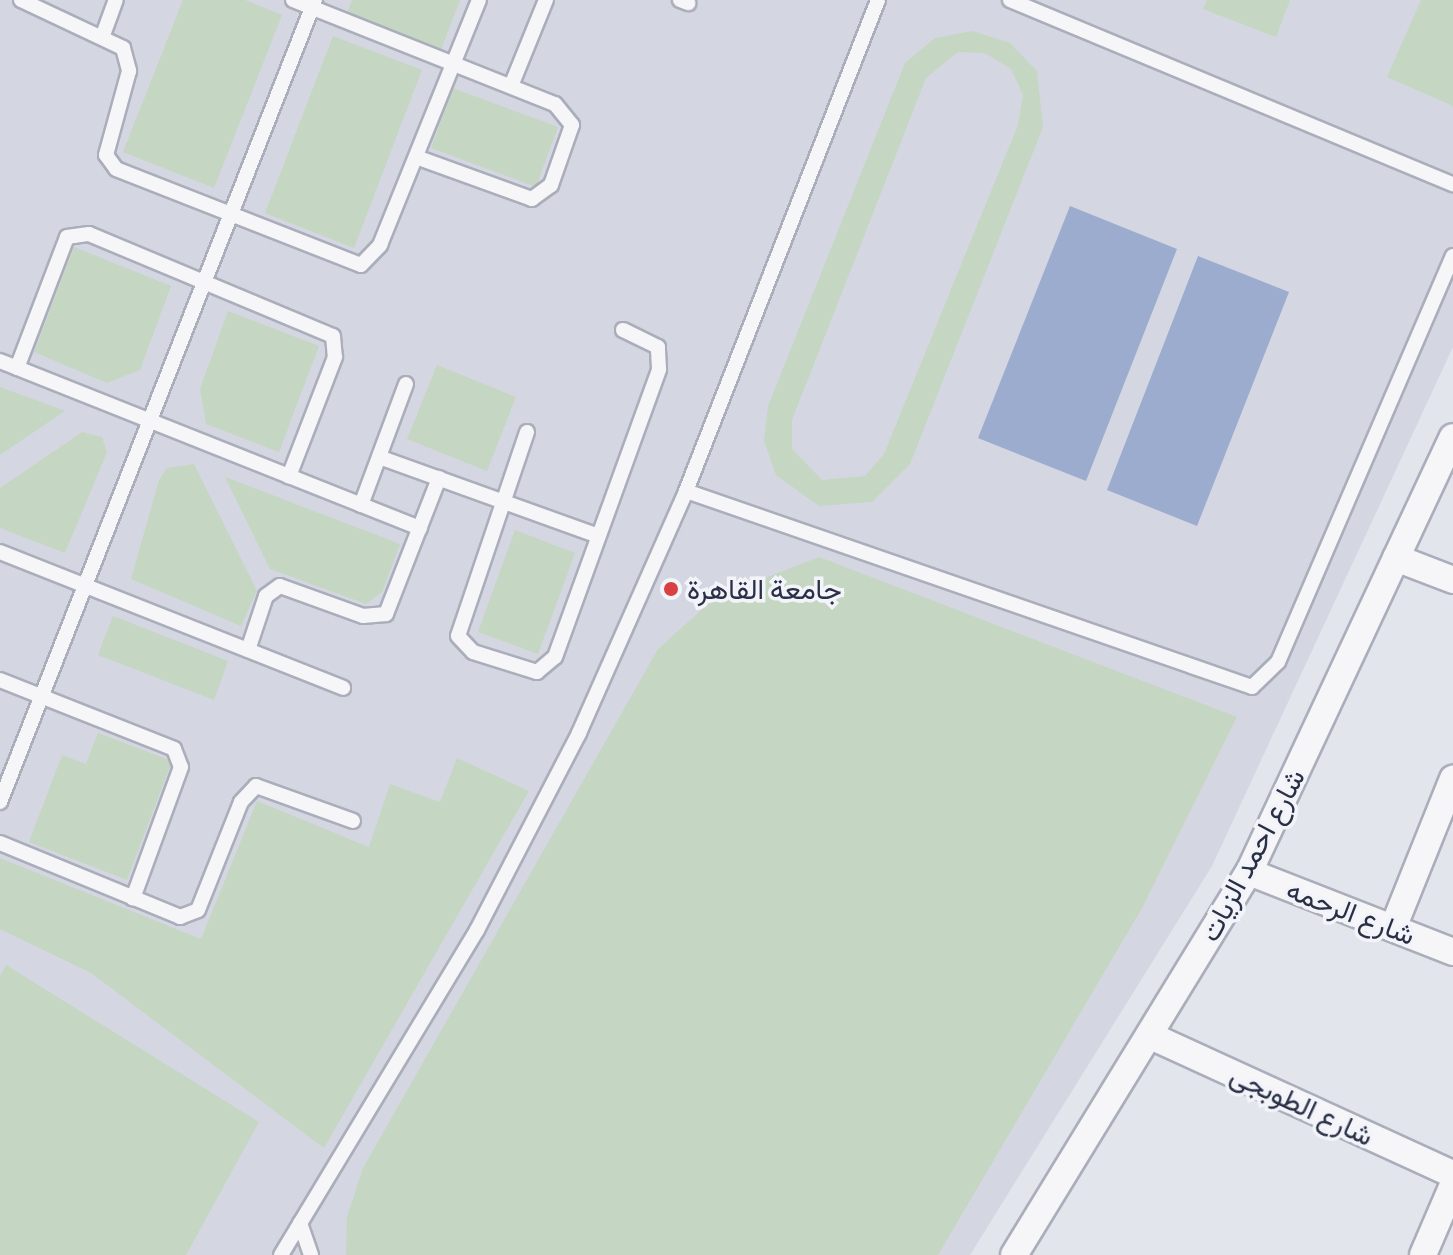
<!DOCTYPE html>
<html>
<head>
<meta charset="utf-8">
<style>
  body { margin:0 }
  #map { position:relative; width:1453px; height:1255px; overflow:hidden; background:#e2e5ec; font-family:"Titillium Web",Vazirmatn,sans-serif }
  div>[style] { position:absolute }
  .built>* { inset:0; background:#d4d7e1 }
  .green>* { inset:0; background:#c5d6c3 }
  .water>* { inset:0; background:#9bacce }
  .roads { filter:drop-shadow(2px 0 #aaaeba) drop-shadow(-2px 0 #aaaeba) drop-shadow(0 2px #aaaeba) drop-shadow(0 -2px #aaaeba) }
  .service>* { height:14px; margin:-7px; padding:0 7px; transform-origin:7px; border-radius:7px; background:#f6f6f9 }
  .minor>* { height:26px; margin:-13px; padding:0 13px; transform-origin:13px; border-radius:13px; background:#f6f6f9 }
  .dots>* { width:22px; height:22px; translate:-50% -50%; box-sizing:border-box; border:4px solid #f2f4f9; border-radius:50% }
  span { translate:-50% -50%; white-space:nowrap; text-align:center; line-height:1.15; -webkit-text-stroke:7px #f2f4f9; paint-order:stroke }
  .poi-label { font-size:28px; color:#292f45 }
  .left { translate:0 -50%; text-align:left }
  .street-label { font-size:28px; color:#292f45 }
</style>
</head>
<body>
<div id="map">
  <div class="built">
    <div style="clip-path:polygon(0 0,1453px 0,1453px 347px,1212px 866px,970px 1255px,0 1255px)"></div>
  </div>
  <div class="green">
    <div style="clip-path:polygon(183px 0,245px 0,282px 15px,214px 188px,123px 152px)"></div>
    <div style="clip-path:polygon(352px 0,460px 0,441px 50px,347px 13px)"></div>
    <div style="clip-path:polygon(1207px 0,1290px 0,1276px 37px,1203px 9px)"></div>
    <div style="clip-path:polygon(1421px 0,1453px 0,1453px 106px,1387px 77px)"></div>
    <div style="clip-path:polygon(evenodd,973px 31px,1010px 43px,1037px 71px,1043px 127px,910px 464px,872px 502px,819px 506px,776px 475px,764px 441px,768px 406px,905px 63px,935px 38px,973px 31px,958px 52px,985px 53px,1011px 69px,1023px 95px,1018px 125px,884px 454px,865px 476px,822px 480px,792px 449px,792px 420px,926px 78px,958px 52px)"></div>
    <div style="clip-path:polygon(333px 36px,422px 70px,354px 248px,265px 213px)"></div>
    <div style="clip-path:polygon(453px 88px,558px 127px,536px 187px,431px 148px)"></div>
    <div style="clip-path:polygon(74px 247px,171px 286px,140px 370px,107px 383px,34px 352px)"></div>
    <div style="clip-path:polygon(228px 311px,319px 346px,279px 452px,206px 424px,200px 389px)"></div>
    <div style="clip-path:polygon(437px 365px,516px 397px,487px 471px,407px 439px)"></div>
    <div style="clip-path:polygon(0 387px,65px 411px,0 455px)"></div>
    <div style="clip-path:polygon(82px 432px,102px 437px,107px 452px,65px 553px,0 528px,0 488px)"></div>
    <div style="clip-path:polygon(194px 464px,257px 591px,241px 626px,131px 579px,159px 480px,167px 468px)"></div>
    <div style="clip-path:polygon(225px 477px,400px 544px,382px 592px,366px 604px,270px 569px)"></div>
    <div style="clip-path:polygon(515px 530px,575px 553px,538px 654px,478px 632px)"></div>
    <div style="clip-path:polygon(819px 557px,1237px 717px,1142px 908px,938px 1255px,346px 1255px,347px 1217px,363px 1168px,658px 649px,716px 597px)"></div>
    <div style="clip-path:polygon(113px 616px,228px 661px,214px 700px,98px 655px)"></div>
    <div style="clip-path:polygon(98px 733px,172px 761px,127px 880px,29px 842px,62px 755px,86px 764px)"></div>
    <div style="clip-path:polygon(457px 758px,529px 791px,324px 1148px,91px 973px,0 929px,0 858px,201px 939px,257px 801px,369px 847px,390px 784px,440px 802px)"></div>
    <div style="clip-path:polygon(6px 965px,259px 1122px,186px 1255px,0 1255px,0 976px)"></div>
  </div>
  <div class="water">
    <div style="clip-path:polygon(1070px 206px,1177px 249px,1086px 481px,978px 438px)"></div>
    <div style="clip-path:polygon(1198px 256px,1289px 292px,1197px 526px,1107px 490px)"></div>
  </div>
  <div class="roads">
    <div class="service">
      <div style="left:21px;top:0;width:113px;rotate:25.2deg"></div>
      <div style="left:123px;top:48px;width:24px;rotate:75deg"></div>
      <div style="left:129px;top:71px;width:87px;rotate:105.3deg"></div>
      <div style="left:106px;top:155px;width:17px;rotate:54deg"></div>
      <div style="left:116px;top:169px;width:263px;rotate:21.4deg"></div>
      <div style="left:361px;top:265px;width:28px;rotate:-46deg"></div>
      <div style="left:380px;top:245px;width:264px;rotate:-68deg"></div>
      <div style="left:293px;top:0;width:282px;rotate:21.7deg"></div>
      <div style="left:555px;top:104px;width:27px;rotate:51deg"></div>
      <div style="left:572px;top:125px;width:64px;rotate:109.3deg"></div>
      <div style="left:551px;top:185px;width:24px;rotate:144deg"></div>
      <div style="left:532px;top:199px;width:123px;rotate:-160.1deg"></div>
      <div style="left:680px;top:0;width:9px;rotate:21deg"></div>
      <div style="left:1010px;top:0;width:480px;rotate:22.6deg"></div>
      <div style="left:103px;top:35px;width:37px;rotate:-70deg"></div>
      <div style="left:511px;top:86px;width:93px;rotate:-67.9deg"></div>
      <div style="left:0;top:361px;width:452px;rotate:21.7deg"></div>
      <div style="left:17px;top:368px;width:140px;rotate:-69.1deg"></div>
      <div style="left:67px;top:237px;width:22px;rotate:-8deg"></div>
      <div style="left:89px;top:234px;width:264px;rotate:22.7deg"></div>
      <div style="left:333px;top:336px;width:21px;rotate:85deg"></div>
      <div style="left:335px;top:357px;width:128px;rotate:111.1deg"></div>
      <div style="left:527px;top:432px;width:215px;rotate:108.7deg"></div>
      <div style="left:458px;top:636px;width:22px;rotate:47deg"></div>
      <div style="left:473px;top:652px;width:67px;rotate:17.4deg"></div>
      <div style="left:537px;top:672px;width:23px;rotate:-40deg"></div>
      <div style="left:555px;top:657px;width:306px;rotate:-70.1deg"></div>
      <div style="left:659px;top:369px;width:22px;rotate:-93deg"></div>
      <div style="left:658px;top:347px;width:39px;rotate:-154deg"></div>
      <div style="left:379px;top:457px;width:233px;rotate:19.8deg"></div>
      <div style="left:686px;top:491px;width:599px;rotate:19.1deg"></div>
      <div style="left:1252px;top:687px;width:36px;rotate:-44deg"></div>
      <div style="left:1278px;top:662px;width:442px;rotate:-66.7deg"></div>
      <div style="left:361px;top:505px;width:129px;rotate:-69.6deg"></div>
      <div style="left:0;top:552px;width:369px;rotate:21.6deg"></div>
      <div style="left:248px;top:650px;width:57px;rotate:-71.6deg"></div>
      <div style="left:266px;top:596px;width:17px;rotate:-36deg"></div>
      <div style="left:280px;top:586px;width:88px;rotate:19.9deg"></div>
      <div style="left:363px;top:616px;width:23px;rotate:-5deg"></div>
      <div style="left:386px;top:614px;width:146px;rotate:-68.7deg"></div>
      <div style="left:0;top:680px;width:187px;rotate:21.6deg"></div>
      <div style="left:174px;top:749px;width:19px;rotate:69deg"></div>
      <div style="left:181px;top:767px;width:140px;rotate:110.1deg"></div>
      <div style="left:0;top:802px;width:862px;rotate:-68.56deg"></div>
      <div style="left:0;top:843px;width:195px;rotate:22.3deg"></div>
      <div style="left:180px;top:917px;width:19px;rotate:-21deg"></div>
      <div style="left:198px;top:910px;width:116px;rotate:-68.3deg"></div>
      <div style="left:241px;top:802px;width:22px;rotate:-47deg"></div>
      <div style="left:256px;top:786px;width:103px;rotate:19.8deg"></div>
      <div style="left:300px;top:1223px;width:34px;rotate:71deg"></div>
      <div style="left:281px;top:1255px;width:380px;rotate:-58.9deg"></div>
      <div style="left:477px;top:930px;width:222px;rotate:-62.6deg"></div>
      <div style="left:579px;top:733px;width:265px;rotate:-66.1deg"></div>
      <div style="left:686px;top:491px;width:527px;rotate:-68.64deg"></div>
    </div>
    <div class="minor">
      <div style="left:1396px;top:558px;width:61px;rotate:21.1deg"></div>
      <div style="left:1249px;top:872px;width:219px;rotate:21.4deg"></div>
      <div style="left:1393px;top:928px;width:161px;rotate:-68.1deg"></div>
      <div style="left:1151px;top:1036px;width:332px;rotate:24.6deg"></div>
      <div style="left:1014px;top:1255px;width:449px;rotate:-58.5deg"></div>
      <div style="left:1249px;top:872px;width:480px;rotate:-64.9deg"></div>
      <div style="left:1423px;top:1255px;width:76px;rotate:-66.8deg"></div>
    </div>
  </div>
  <div class="dots">
    <div style="left:671px;top:589px;background:#d84041"></div>
  </div>
  <div class="poi-label">
    <span class="left" style="left:687px;top:589px">جامعة القاهرة</span>
  </div>
  <div class="street-label">
    <span style="left:1252px;top:855px;rotate:-62deg">شارع احمد الزيات</span>
    <span style="left:1351px;top:912px;rotate:21deg">شارع الرحمه</span>
    <span style="left:1302px;top:1105px;rotate:25deg">شارع الطوبجى</span>
  </div>
</div>
</body>
</html>
